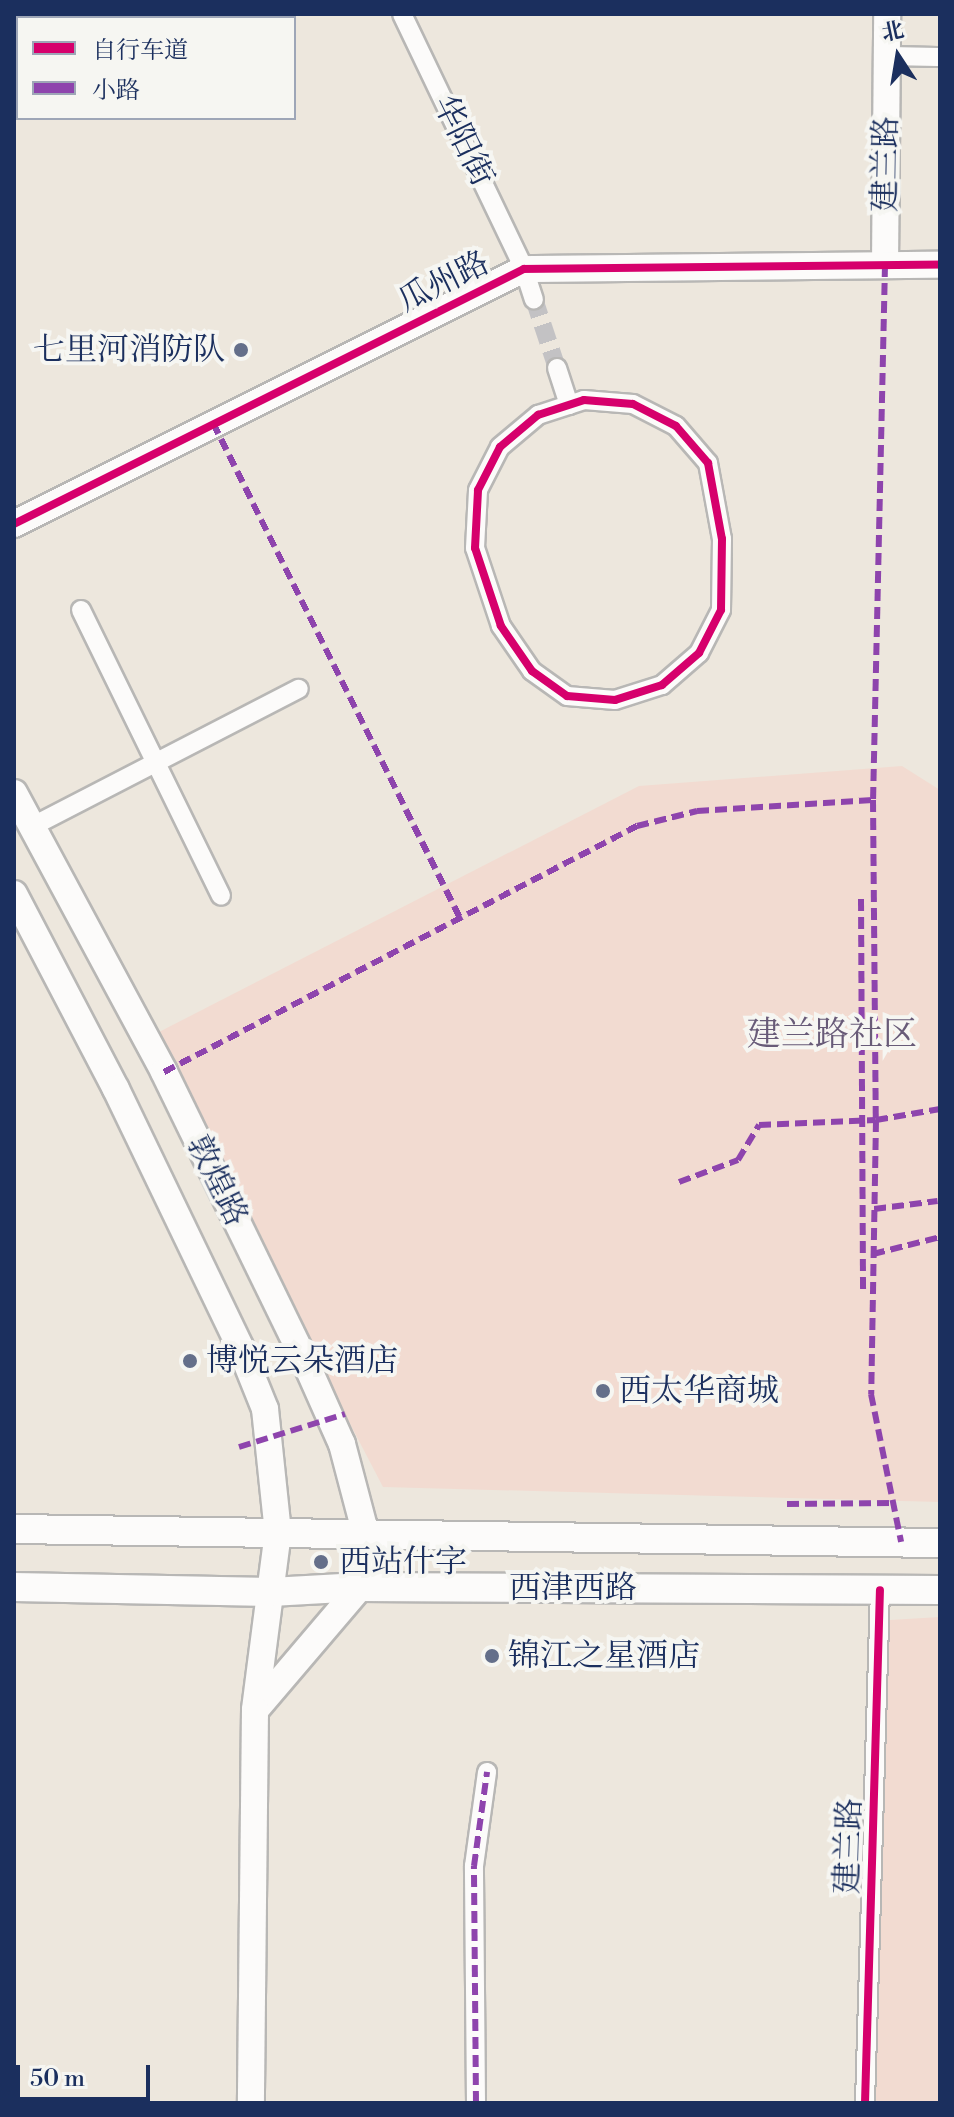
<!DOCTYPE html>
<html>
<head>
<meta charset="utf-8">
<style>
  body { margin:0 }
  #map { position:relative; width:954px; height:2117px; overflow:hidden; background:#ede7dd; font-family:"Libre Bodoni","Noto Serif SC",serif }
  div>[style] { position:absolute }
  .built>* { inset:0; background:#f2dbd1 }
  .street-tunnel>* { height:18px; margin-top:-9px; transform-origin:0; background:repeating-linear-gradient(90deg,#c3c2c4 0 18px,transparent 0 27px) }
  .roads { filter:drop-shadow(2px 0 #b8b7b5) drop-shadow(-2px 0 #b8b7b5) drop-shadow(0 2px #b8b7b5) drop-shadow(0 -2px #b8b7b5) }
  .street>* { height:18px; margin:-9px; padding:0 9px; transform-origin:9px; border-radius:9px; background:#fcfbfa }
  .secondary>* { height:26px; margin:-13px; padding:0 13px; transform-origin:13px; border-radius:13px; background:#fcfbfa }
  .primary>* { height:28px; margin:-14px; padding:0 14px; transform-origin:14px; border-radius:14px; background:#fcfbfa }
  .quiet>* { height:6px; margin-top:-3px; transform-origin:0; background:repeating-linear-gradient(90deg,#8e44ad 0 12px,transparent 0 18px) }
  .cycleway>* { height:8px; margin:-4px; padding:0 4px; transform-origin:4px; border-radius:4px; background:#d6006c }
  .dots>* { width:22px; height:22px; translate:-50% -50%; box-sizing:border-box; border:4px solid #f6f6f2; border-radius:50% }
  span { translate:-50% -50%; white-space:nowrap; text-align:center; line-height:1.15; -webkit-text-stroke:8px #f6f6f2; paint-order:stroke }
  .street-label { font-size:32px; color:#1b2f5e }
  .poi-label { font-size:32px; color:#1b2f5e }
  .right { translate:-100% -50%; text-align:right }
  .left { translate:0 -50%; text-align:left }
  .neighbourhood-label { font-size:34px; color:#685b78 }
  .frame { position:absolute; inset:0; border:16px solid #1b2f5e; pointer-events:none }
  .legend { position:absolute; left:16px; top:16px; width:280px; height:104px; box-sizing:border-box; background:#f6f6f2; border:2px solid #9ea6b7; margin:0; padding:10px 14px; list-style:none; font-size:24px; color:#1b2f5e }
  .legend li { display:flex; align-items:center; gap:16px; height:40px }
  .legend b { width:40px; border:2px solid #9ea6b7 }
  .north { position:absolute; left:858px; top:16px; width:80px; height:80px; -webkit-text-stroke:6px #f6f6f2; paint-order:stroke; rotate:348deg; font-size:22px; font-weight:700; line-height:32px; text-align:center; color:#1b2f5e }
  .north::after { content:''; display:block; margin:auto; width:28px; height:36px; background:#1b2f5e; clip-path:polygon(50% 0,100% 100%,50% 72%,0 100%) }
  .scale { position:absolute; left:16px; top:2065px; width:134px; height:36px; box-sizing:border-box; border:4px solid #1b2f5e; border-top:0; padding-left:10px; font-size:24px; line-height:28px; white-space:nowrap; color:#1b2f5e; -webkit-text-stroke:6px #f6f6f2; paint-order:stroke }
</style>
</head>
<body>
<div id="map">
  <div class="built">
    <div style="clip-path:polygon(14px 14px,220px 14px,212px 18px,18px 18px,18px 117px,14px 119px)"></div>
    <div style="clip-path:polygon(902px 766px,940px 790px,940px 1502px,383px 1487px,309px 1345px,159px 1032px,639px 786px)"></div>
    <div style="clip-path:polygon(940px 1617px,940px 2103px,867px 2103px,890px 1620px)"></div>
  </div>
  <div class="street-tunnel">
    <div style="left:534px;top:299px;width:73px;rotate:71.6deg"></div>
  </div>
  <div class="roads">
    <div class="street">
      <div style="left:402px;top:14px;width:283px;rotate:64.4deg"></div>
      <div style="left:524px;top:269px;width:32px;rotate:72deg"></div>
      <div style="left:887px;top:56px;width:53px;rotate:1.1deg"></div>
      <div style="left:557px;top:368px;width:39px;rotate:72deg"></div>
      <div style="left:584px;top:400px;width:49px;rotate:4.7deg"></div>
      <div style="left:633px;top:404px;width:48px;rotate:27.1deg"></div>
      <div style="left:676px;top:426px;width:49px;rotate:49.1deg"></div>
      <div style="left:708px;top:463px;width:77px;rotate:79.6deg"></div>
      <div style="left:722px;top:539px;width:71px;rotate:90.8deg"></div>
      <div style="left:721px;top:610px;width:48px;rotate:117.1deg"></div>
      <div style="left:699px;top:653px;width:49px;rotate:139.1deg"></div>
      <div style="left:662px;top:685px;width:49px;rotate:162.3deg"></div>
      <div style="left:615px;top:700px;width:48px;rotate:-175.2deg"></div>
      <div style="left:567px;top:696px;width:43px;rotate:-144.5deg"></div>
      <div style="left:532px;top:671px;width:55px;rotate:-124.6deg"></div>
      <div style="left:501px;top:626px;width:82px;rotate:-108.4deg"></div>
      <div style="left:475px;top:548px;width:58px;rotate:-87deg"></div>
      <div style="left:478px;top:490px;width:48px;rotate:-62.9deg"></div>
      <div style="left:500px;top:447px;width:50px;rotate:-40.1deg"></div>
      <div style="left:538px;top:415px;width:48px;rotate:-18.1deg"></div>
      <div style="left:81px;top:610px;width:318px;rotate:63.9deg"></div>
      <div style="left:33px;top:826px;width:299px;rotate:-27.3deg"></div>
      <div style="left:476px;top:2103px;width:237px;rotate:-90.5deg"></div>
      <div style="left:474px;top:1866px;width:95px;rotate:-82.1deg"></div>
      <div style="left:865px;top:2103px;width:513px;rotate:-88.33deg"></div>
    </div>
    <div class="secondary">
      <div style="left:885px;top:265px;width:251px;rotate:-89.5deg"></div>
      <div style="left:14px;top:524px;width:570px;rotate:-26.57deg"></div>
      <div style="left:524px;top:269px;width:416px;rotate:-0.6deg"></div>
      <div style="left:14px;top:793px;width:317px;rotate:61.7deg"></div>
      <div style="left:164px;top:1072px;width:322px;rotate:64deg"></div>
      <div style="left:305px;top:1361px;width:91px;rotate:66deg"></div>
      <div style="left:342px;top:1444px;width:94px;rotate:75.2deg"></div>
      <div style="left:366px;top:1535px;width:52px;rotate:96.6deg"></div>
      <div style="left:360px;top:1587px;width:160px;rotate:130.4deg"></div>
      <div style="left:14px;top:894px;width:220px;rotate:62.4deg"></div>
      <div style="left:116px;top:1089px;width:286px;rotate:64.3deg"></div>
      <div style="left:240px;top:1347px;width:67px;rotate:68deg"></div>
      <div style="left:265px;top:1409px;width:124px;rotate:84deg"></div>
      <div style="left:278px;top:1532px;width:179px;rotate:97.4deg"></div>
      <div style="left:255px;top:1710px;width:393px;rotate:90.6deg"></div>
    </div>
    <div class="primary">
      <div style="left:14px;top:1529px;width:926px;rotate:0.87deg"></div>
      <div style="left:14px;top:1587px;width:257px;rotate:1.1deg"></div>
      <div style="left:271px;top:1592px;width:89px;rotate:-3.2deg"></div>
      <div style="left:360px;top:1587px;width:580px;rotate:0.3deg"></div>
    </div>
  </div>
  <div class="quiet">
    <div style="left:885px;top:265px;width:535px;rotate:91.28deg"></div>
    <div style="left:873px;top:800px;width:320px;rotate:89.5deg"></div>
    <div style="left:876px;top:1120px;width:274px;rotate:91deg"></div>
    <div style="left:871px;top:1394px;width:151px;rotate:78.5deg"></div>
    <div style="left:213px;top:423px;width:551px;rotate:63.48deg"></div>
    <div style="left:861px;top:899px;width:396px;rotate:89.7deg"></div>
    <div style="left:164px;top:1072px;width:533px;rotate:-27.48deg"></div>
    <div style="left:637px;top:826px;width:62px;rotate:-14deg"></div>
    <div style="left:697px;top:811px;width:176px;rotate:-3.6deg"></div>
    <div style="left:679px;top:1182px;width:63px;rotate:-20.4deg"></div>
    <div style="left:738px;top:1160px;width:41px;rotate:-59deg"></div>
    <div style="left:759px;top:1125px;width:117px;rotate:-2.4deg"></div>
    <div style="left:876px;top:1120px;width:65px;rotate:-9.8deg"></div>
    <div style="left:874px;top:1209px;width:64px;rotate:-7.1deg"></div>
    <div style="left:873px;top:1254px;width:69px;rotate:-14.2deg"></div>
    <div style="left:239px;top:1447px;width:111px;rotate:-17.3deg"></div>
    <div style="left:787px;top:1504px;width:106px;rotate:-0.5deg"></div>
    <div style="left:476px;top:2103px;width:237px;rotate:-90.5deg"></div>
    <div style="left:474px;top:1866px;width:95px;rotate:-82.1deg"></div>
  </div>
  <div class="cycleway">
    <div style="left:584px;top:400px;width:49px;rotate:4.7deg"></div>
    <div style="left:633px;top:404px;width:48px;rotate:27.1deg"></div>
    <div style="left:676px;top:426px;width:49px;rotate:49.1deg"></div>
    <div style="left:708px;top:463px;width:77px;rotate:79.6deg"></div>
    <div style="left:722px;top:539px;width:71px;rotate:90.8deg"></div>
    <div style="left:721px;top:610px;width:48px;rotate:117.1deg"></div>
    <div style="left:699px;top:653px;width:49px;rotate:139.1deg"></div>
    <div style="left:662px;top:685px;width:49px;rotate:162.3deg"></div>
    <div style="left:615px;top:700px;width:48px;rotate:-175.2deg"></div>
    <div style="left:567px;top:696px;width:43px;rotate:-144.5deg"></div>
    <div style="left:532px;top:671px;width:55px;rotate:-124.6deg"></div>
    <div style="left:501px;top:626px;width:82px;rotate:-108.4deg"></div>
    <div style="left:475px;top:548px;width:58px;rotate:-87deg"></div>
    <div style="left:478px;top:490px;width:48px;rotate:-62.9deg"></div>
    <div style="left:500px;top:447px;width:50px;rotate:-40.1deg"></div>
    <div style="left:538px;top:415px;width:48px;rotate:-18.1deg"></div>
    <div style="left:14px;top:524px;width:570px;rotate:-26.57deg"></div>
    <div style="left:524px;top:269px;width:416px;rotate:-0.6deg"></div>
    <div style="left:865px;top:2103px;width:513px;rotate:-88.33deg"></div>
  </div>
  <div class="dots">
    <div style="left:241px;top:350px;background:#646f8a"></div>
    <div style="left:190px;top:1361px;background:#646f8a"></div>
    <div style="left:603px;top:1391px;background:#646f8a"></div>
    <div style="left:321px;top:1562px;background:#646f8a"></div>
    <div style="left:492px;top:1656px;background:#646f8a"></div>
  </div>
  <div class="street-label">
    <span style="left:463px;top:141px;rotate:64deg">华阳街</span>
    <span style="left:886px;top:164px;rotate:-89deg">建兰路</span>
    <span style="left:444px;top:282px;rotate:-26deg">瓜州路</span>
    <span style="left:217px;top:1181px;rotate:64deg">敦煌路</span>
    <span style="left:573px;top:1588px">西津西路</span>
    <span style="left:849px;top:1846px;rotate:-88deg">建兰路</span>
  </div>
  <div class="poi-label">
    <span class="right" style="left:225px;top:350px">七里河消防队</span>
    <span class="left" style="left:206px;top:1361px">博悦云朵酒店</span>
    <span class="left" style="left:619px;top:1391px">西太华商城</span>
    <span class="left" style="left:339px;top:1562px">西站什字</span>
    <span class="left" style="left:508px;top:1656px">锦江之星酒店</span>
  </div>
  <div class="neighbourhood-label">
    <span style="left:832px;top:1036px">建兰路社区</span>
  </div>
  <div class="frame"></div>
  <ul class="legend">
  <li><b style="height:10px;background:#d6006c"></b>自行车道</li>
  <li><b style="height:10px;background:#8e44ad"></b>小路</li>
  </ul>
  <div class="north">北</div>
  <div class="scale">50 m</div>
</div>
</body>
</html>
